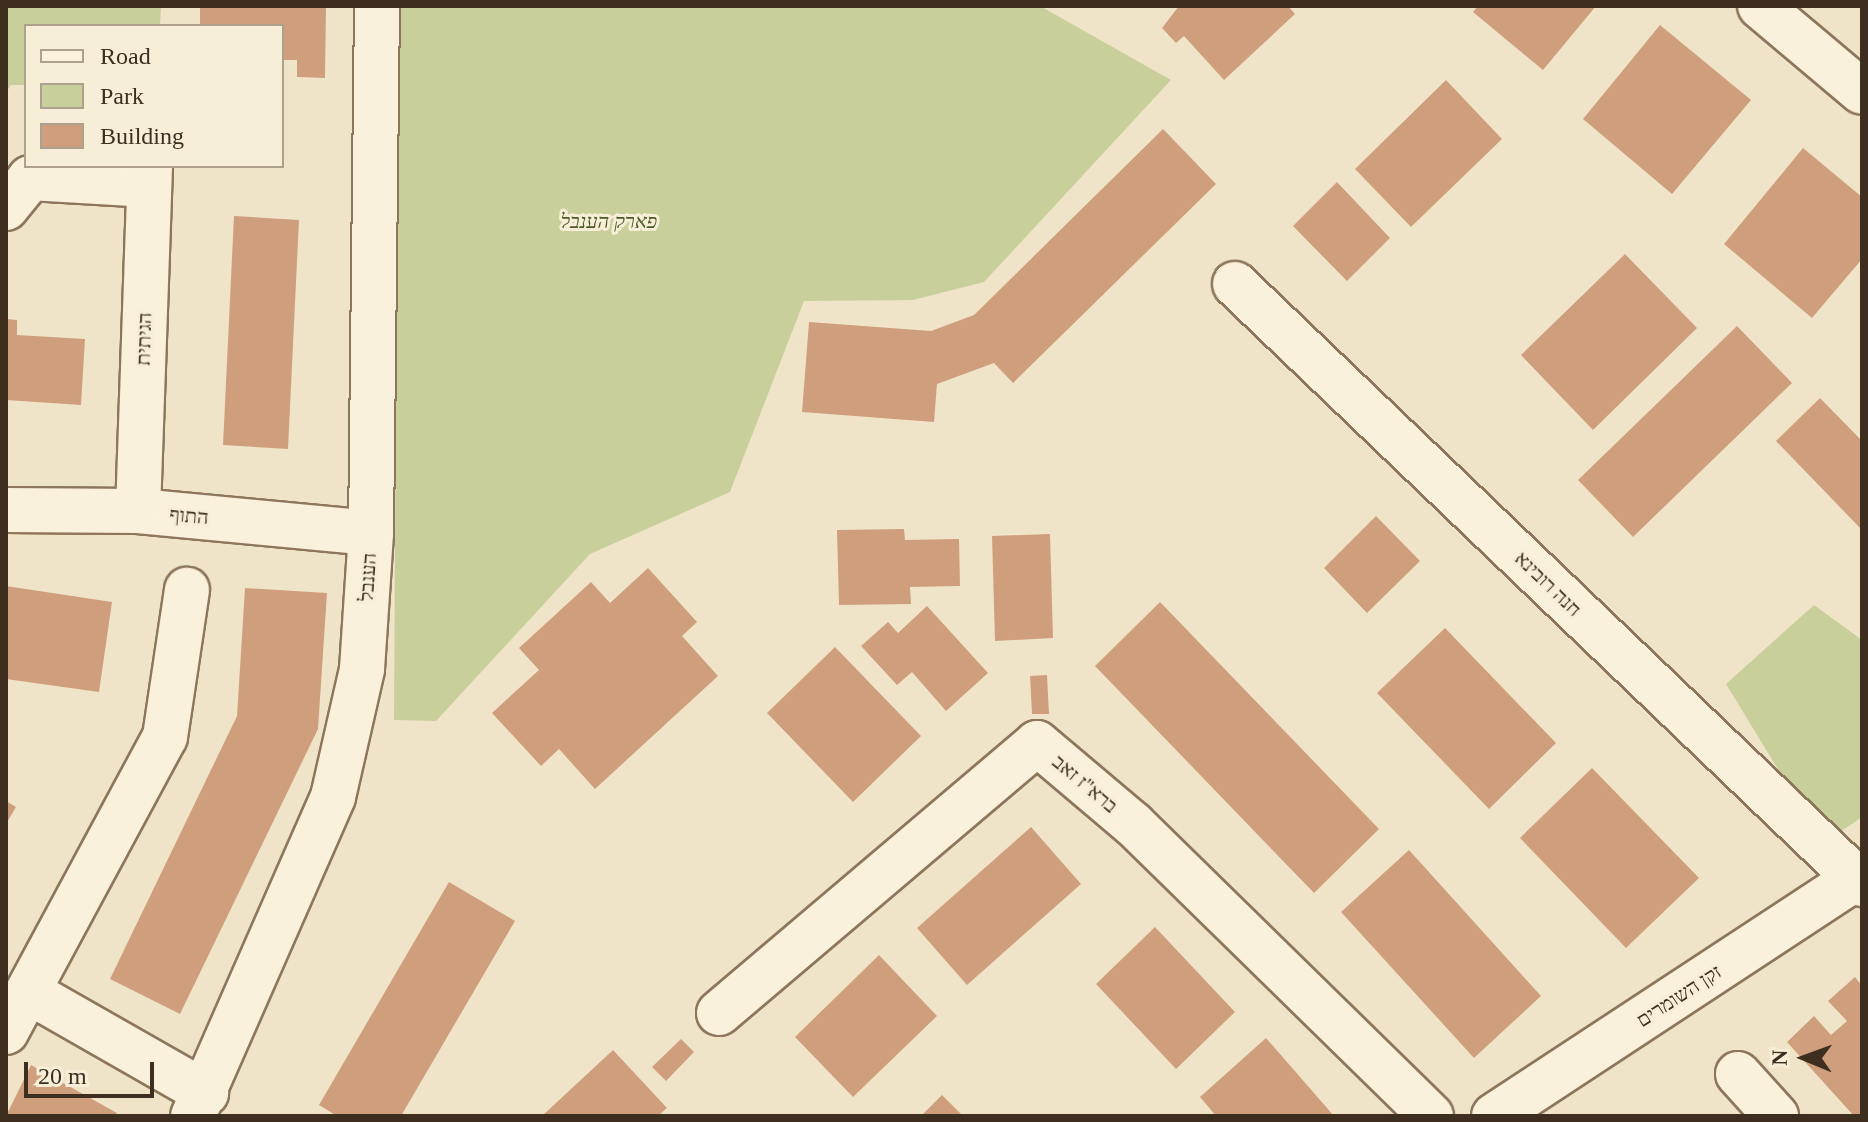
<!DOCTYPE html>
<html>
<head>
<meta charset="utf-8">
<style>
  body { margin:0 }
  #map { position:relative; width:1868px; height:1122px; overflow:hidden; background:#f0e4c8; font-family:"Times New Roman","Noto Sans Hebrew",serif }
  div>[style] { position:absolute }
  .green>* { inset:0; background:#c9cf9b }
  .building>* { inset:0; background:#cf9f7d }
  .roads { filter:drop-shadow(2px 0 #8d765c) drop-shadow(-2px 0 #8d765c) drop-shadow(0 2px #8d765c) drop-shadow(0 -2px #8d765c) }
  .minor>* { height:44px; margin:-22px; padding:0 22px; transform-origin:22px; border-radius:22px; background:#faf1dc }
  span { translate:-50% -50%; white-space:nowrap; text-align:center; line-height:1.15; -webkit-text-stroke:6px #f7eed8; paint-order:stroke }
  .park-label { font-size:20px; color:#4d5a26; font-style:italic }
  .street-label { font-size:20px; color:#3d2e20 }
  .frame { position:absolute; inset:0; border:8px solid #3d2e20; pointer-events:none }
  .legend { position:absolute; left:24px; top:24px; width:260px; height:144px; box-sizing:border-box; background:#f7eed8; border:2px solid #ada18e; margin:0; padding:10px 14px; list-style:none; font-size:24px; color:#3d2e20 }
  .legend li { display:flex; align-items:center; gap:16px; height:40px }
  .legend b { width:40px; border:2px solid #ada18e }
  .north { position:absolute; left:1764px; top:1018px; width:80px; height:80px; -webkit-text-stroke:6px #f7eed8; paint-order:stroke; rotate:271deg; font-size:22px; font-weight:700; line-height:32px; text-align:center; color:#3d2e20 }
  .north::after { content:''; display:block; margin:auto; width:28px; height:36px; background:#3d2e20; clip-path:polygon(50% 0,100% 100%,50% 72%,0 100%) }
  .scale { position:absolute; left:24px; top:1062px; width:130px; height:36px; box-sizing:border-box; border:4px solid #3d2e20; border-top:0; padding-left:10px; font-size:24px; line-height:28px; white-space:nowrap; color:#3d2e20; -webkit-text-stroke:6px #f7eed8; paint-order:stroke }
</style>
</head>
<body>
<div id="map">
  <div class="green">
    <div style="clip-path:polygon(6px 6px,161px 6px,160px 26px,26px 26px,26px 85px,11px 85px,6px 92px)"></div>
    <div style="clip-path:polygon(398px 6px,1040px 6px,1171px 80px,984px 282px,913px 300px,804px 301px,730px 492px,590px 554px,436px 721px,394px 720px)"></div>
    <div style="clip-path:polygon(1814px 605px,1862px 640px,1862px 817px,1843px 830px,1829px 853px,1726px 684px)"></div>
  </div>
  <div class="building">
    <div style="clip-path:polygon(200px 6px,326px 6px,325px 78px,297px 77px,297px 60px,282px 60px,282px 26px,200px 26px)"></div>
    <div style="clip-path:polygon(1179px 6px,1288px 6px,1295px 14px,1224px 80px,1184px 36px,1176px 43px,1162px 28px)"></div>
    <div style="clip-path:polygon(1478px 6px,1596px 6px,1543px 70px,1473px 12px)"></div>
    <div style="clip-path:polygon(1660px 25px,1751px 100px,1672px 194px,1583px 119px)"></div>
    <div style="clip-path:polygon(1446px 80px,1502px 139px,1411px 227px,1355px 169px)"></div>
    <div style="clip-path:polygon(1163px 129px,1216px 184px,1013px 383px,994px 363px,937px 384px,934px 422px,802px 412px,809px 322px,931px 331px,974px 315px)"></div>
    <div style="clip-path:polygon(1803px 148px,1862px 197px,1862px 259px,1812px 318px,1724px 244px)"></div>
    <div style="clip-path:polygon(1337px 182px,1390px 238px,1347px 281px,1293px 226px)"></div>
    <div style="clip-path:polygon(234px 216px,299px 220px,288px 449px,223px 445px)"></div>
    <div style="clip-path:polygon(1625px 254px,1697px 328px,1593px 430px,1521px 355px)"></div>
    <div style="clip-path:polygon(6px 319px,17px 320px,17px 335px,85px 339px,81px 405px,6px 400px)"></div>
    <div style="clip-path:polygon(1737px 326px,1792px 383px,1633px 537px,1578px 480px)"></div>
    <div style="clip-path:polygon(1820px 398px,1862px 441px,1862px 530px,1776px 441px)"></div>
    <div style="clip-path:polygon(1376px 516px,1420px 561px,1367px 613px,1324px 568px)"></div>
    <div style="clip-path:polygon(904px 529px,905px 540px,959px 539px,960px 586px,910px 587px,911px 604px,839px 605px,837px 530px)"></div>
    <div style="clip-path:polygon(1050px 534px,1053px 638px,995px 641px,992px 536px)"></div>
    <div style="clip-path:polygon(648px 568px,697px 622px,682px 636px,718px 676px,595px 789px,559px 749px,541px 766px,492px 713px,539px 670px,519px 648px,591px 582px,610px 603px)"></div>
    <div style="clip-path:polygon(6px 586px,112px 602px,99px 692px,6px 679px)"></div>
    <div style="clip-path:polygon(245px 588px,327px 593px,318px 729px,180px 1014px,110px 979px,237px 716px)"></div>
    <div style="clip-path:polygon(1160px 602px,1379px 829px,1314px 893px,1095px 666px)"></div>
    <div style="clip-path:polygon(927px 606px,988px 673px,946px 711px,912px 672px,897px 685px,861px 646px,888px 622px,898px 633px)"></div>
    <div style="clip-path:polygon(1445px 628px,1556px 743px,1489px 809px,1377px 693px)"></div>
    <div style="clip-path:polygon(835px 647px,921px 736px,853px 802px,767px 713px)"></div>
    <div style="clip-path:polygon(1047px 675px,1049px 714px,1032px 714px,1030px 676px)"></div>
    <div style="clip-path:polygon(1592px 768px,1699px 878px,1626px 948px,1520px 838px)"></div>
    <div style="clip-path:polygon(6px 801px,16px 807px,6px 824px)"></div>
    <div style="clip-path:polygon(1031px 827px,1081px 884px,967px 985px,917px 928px)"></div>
    <div style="clip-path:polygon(1409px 850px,1541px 996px,1474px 1058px,1341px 912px)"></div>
    <div style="clip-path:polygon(449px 882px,515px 921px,401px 1116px,337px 1116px,319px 1105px)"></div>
    <div style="clip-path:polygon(1155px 927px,1235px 1012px,1176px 1069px,1096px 984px)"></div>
    <div style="clip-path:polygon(879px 955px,937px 1016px,853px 1097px,795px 1037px)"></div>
    <div style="clip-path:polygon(1855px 977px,1862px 986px,1862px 1116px,1854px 1116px,1787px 1042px,1814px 1016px,1831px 1035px,1847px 1021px,1828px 1001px)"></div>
    <div style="clip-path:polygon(1266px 1038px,1334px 1116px,1216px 1116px,1200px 1097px)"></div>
    <div style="clip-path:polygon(681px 1039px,694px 1052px,666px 1081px,652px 1067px)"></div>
    <div style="clip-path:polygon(613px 1050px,667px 1108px,658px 1116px,542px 1116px)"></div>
    <div style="clip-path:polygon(31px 1065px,117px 1113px,115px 1116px,6px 1116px)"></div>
    <div style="clip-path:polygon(942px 1095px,963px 1116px,921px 1116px)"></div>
  </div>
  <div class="roads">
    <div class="minor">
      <div style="left:1760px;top:6px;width:133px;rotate:40.1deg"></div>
      <div style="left:6px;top:208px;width:38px;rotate:-51deg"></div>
      <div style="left:30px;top:178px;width:119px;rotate:3.4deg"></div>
      <div style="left:1235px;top:284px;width:868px;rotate:43.74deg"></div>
      <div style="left:6px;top:510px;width:132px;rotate:0.4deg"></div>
      <div style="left:138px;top:511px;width:234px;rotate:5.4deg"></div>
      <div style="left:138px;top:511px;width:345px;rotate:-88deg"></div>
      <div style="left:29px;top:992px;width:204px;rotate:29.7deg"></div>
      <div style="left:719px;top:1013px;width:417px;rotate:-40.3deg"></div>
      <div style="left:1037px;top:743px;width:126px;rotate:40.2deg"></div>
      <div style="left:1133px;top:824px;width:417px;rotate:44.4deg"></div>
      <div style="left:6px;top:1032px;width:335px;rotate:-61.7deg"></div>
      <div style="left:165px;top:737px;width:149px;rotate:-81.5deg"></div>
      <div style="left:1738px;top:1074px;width:57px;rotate:47.9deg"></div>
      <div style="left:193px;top:1116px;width:348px;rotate:-66.3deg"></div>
      <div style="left:333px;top:797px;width:131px;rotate:-77.2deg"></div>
      <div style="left:362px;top:669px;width:136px;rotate:-86.2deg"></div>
      <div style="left:371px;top:533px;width:527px;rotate:-89.35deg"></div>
      <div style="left:1494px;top:1116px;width:440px;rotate:-33.3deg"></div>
    </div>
  </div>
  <div class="park-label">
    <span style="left:609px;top:221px">פארק הענבל</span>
  </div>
  <div class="street-label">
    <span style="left:144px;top:339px;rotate:-88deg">הגיתית</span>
    <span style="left:189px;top:516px;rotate:5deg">התוף</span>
    <span style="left:368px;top:577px;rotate:-86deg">הענבל</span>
    <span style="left:1548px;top:584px;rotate:44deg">חנה רובינא</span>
    <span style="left:1085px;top:784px;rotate:40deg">ברא"ז זאב</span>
    <span style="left:1679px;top:996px;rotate:-33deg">זקן השומרים</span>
  </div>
  <div class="frame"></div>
  <ul class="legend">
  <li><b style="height:10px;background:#faf1dc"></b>Road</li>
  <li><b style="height:22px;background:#c9cf9b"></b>Park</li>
  <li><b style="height:22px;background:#cf9f7d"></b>Building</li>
  </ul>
  <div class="north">N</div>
  <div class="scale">20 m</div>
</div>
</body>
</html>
